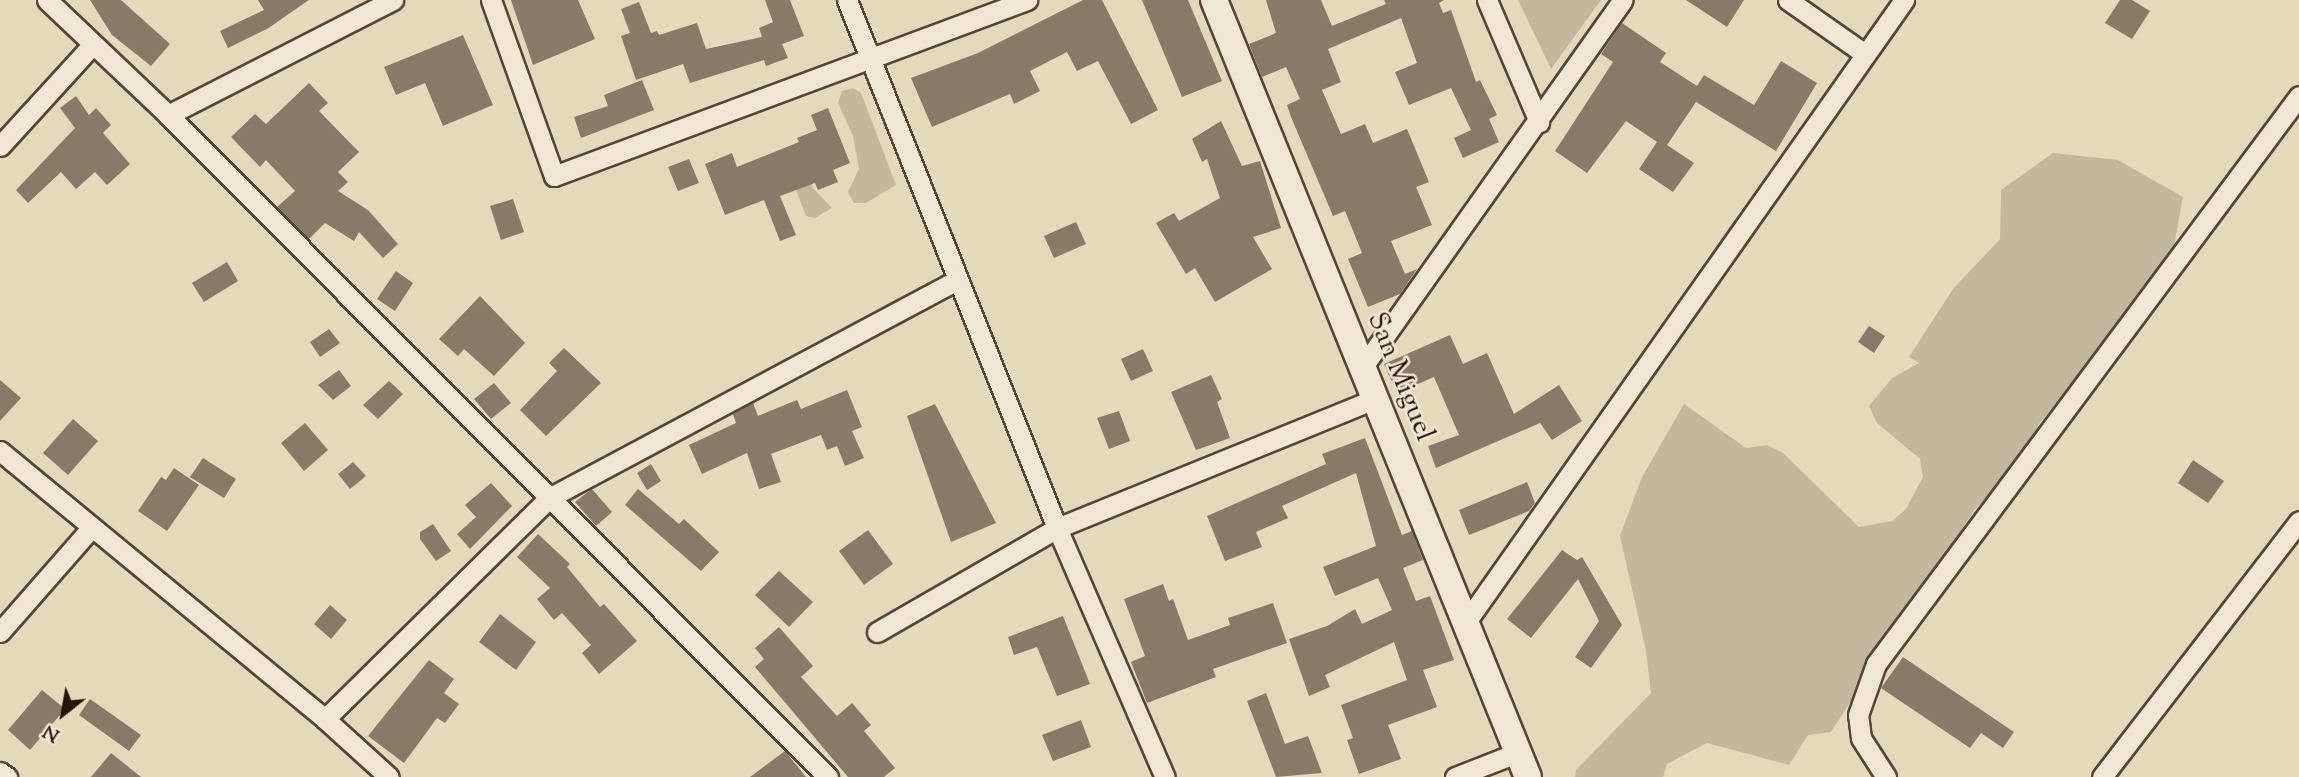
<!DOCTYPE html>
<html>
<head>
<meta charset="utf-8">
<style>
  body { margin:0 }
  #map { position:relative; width:2299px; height:777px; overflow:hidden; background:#e3dabc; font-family:"Sorts Mill Goudy",serif }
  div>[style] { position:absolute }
  .green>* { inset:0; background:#c3b89e }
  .building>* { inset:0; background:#897a67 }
  .roads { filter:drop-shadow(2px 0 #574537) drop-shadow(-2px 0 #574537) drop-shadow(0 2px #574537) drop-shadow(0 -2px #574537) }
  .street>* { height:19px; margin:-9.5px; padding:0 9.5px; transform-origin:9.5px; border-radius:9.5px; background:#ede7d3 }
  .secondary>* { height:26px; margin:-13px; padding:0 13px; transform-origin:13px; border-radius:13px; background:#ede7d3 }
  span { translate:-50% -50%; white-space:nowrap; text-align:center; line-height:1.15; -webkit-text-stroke:5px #ede7d3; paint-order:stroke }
  .street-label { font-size:28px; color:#28130b }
  .north { position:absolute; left:28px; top:679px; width:70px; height:70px; -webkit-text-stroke:5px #ede7d3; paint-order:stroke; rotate:211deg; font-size:19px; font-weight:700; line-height:28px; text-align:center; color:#28130b }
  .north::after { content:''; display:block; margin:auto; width:24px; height:32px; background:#28130b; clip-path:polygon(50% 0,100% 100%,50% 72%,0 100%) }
</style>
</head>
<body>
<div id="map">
  <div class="green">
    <div style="clip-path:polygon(1518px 0,1601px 0,1551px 69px)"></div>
    <div style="clip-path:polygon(853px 88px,861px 93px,896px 185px,866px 203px,854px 203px,848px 192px,859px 169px,853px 136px,838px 103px,842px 91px)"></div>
    <div style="clip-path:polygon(2053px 153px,2118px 160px,2183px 197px,2171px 262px,2038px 425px,2035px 444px,2014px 471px,1975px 509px,1831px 732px,1808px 735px,1789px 765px,1707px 743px,1667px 764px,1663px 777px,1575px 777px,1576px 770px,1651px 693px,1646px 651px,1620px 536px,1642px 477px,1684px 404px,1746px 448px,1767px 445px,1783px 453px,1859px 527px,1892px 521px,1906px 509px,1923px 477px,1920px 459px,1877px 423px,1869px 406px,1892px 378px,1919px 363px,1909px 357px,1953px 289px,2000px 239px,2001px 190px)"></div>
    <div style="clip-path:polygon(811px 180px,812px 187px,832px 208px,815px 218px,806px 216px,794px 185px)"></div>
  </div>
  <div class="building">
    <div style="clip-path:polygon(90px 0,121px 0,170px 44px,151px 66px,112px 35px)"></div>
    <div style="clip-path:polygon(258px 0,309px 0,267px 29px,228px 48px,220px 31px,264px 10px)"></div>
    <div style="clip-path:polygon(511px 0,578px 0,595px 39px,533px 65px)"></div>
    <div style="clip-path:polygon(765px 0,790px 0,804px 36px,782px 44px,788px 58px,766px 66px,764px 60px,690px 83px,683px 64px,636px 80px,621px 36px,630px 33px,621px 9px,639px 2px,651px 33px,657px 31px,659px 35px,697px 23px,706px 49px,762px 37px,759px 28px,773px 22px)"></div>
    <div style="clip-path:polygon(1083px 0,1102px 0,1158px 110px,1131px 124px,1098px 61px,1077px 71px,1067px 52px,1030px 71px,1040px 91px,1014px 104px,1010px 94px,932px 127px,911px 78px,978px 53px)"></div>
    <div style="clip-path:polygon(1142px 0,1188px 0,1222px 81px,1182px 97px)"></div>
    <div style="clip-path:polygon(1266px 0,1321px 0,1332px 26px,1386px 4px,1384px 0,1444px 0,1439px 3px,1443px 13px,1451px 10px,1476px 82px,1480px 80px,1497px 115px,1489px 119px,1499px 142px,1463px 158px,1454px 138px,1471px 130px,1451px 88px,1409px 105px,1395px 72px,1417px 63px,1401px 18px,1328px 49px,1341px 82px,1322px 90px,1341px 134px,1365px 124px,1373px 143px,1407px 129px,1429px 182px,1416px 187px,1432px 225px,1391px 241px,1405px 274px,1417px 269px,1400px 294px,1368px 307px,1348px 259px,1362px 253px,1345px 211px,1333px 216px,1291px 117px,1287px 105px,1300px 99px,1286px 67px,1262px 77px,1249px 44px,1276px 33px)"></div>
    <div style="clip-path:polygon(1686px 0,1744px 0,1727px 27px)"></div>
    <div style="clip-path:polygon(2120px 0,2132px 0,2150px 11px,2132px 39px,2105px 23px)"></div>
    <div style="clip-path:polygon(1622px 23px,1666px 53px,1660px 62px,1697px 86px,1704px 75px,1754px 105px,1781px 61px,1817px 83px,1776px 151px,1696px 102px,1667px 145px,1694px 163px,1673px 192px,1639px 169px,1657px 142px,1626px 121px,1587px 173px,1555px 151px,1613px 62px,1601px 54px)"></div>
    <div style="clip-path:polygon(463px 35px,493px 105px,443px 126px,425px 83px,396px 95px,384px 67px)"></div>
    <div style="clip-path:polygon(642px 80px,654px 110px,581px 138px,574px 117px,608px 106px,604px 95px)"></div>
    <div style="clip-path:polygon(309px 83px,328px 103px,319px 111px,359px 152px,338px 172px,348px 182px,338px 191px,368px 210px,398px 244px,383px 258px,359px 232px,354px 241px,325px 223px,309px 239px,277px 207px,295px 191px,266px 160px,260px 167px,231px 137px,255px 114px,266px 124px)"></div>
    <div style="clip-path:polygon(76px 96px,89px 115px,96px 108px,111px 125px,103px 133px,130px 164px,107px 185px,95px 172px,76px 189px,61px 172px,28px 203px,16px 190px,75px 128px,60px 108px)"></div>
    <div style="clip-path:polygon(828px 108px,850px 163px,833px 170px,838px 182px,818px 190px,815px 183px,780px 196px,796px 235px,780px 241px,764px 200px,725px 215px,705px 164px,732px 153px,737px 167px,799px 142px,797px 138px,817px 130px,811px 115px)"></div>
    <div style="clip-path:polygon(1221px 121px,1242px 166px,1260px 161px,1281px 228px,1253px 237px,1272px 269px,1215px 302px,1195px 268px,1186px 274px,1156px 223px,1174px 213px,1179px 221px,1220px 198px,1207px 159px,1202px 162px,1192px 139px)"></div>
    <div style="clip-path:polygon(689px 159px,699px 183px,678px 191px,668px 167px)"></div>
    <div style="clip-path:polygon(513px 199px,524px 232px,501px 240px,490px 206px)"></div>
    <div style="clip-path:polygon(1076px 222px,1086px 244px,1054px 258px,1044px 236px)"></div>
    <div style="clip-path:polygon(227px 262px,238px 281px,204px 302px,192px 283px)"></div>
    <div style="clip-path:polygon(396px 271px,413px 283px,395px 311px,377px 299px)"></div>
    <div style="clip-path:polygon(480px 296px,525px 343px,494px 376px,464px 349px,458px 356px,439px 339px)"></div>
    <div style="clip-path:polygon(1869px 326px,1885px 336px,1874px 353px,1858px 342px)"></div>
    <div style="clip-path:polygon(329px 329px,340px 343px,320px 357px,310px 342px)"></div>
    <div style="clip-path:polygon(1450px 335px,1463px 364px,1487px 353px,1514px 414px,1559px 385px,1582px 421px,1552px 440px,1540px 423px,1436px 468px,1428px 446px,1459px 435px,1434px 377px,1397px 393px,1384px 364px)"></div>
    <div style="clip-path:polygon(564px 348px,601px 383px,546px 436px,520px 410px,557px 371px,549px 363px)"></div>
    <div style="clip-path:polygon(1143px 349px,1153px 371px,1131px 381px,1121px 359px)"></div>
    <div style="clip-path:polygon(339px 370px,351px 386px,333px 400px,318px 385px)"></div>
    <div style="clip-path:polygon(1211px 375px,1222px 399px,1217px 402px,1230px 438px,1196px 450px,1171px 392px)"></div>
    <div style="clip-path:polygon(0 380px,21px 398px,0 421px)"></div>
    <div style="clip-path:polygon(389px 381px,403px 394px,378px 419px,363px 405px)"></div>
    <div style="clip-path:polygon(494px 383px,511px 403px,491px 419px,474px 399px)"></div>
    <div style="clip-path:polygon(847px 390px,862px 427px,852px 431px,864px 458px,845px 466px,837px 446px,827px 450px,821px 435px,771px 454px,781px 482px,759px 489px,747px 453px,702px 474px,689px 445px,736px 423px,733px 414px,753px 403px,758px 416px,797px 400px,801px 409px)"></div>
    <div style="clip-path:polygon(935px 404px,996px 523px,951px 542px,907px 416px)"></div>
    <div style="clip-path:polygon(1119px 411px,1130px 441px,1109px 449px,1097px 418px)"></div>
    <div style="clip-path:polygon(73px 419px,98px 441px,68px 475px,43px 453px)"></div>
    <div style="clip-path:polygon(305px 423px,328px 450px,304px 471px,281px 443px)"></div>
    <div style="clip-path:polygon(1365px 438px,1402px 535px,1412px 531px,1423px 560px,1403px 568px,1416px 601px,1430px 596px,1454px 660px,1423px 670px,1437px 707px,1388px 725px,1401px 759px,1359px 774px,1347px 740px,1353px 738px,1341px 705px,1407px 680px,1394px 642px,1325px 675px,1330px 687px,1309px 696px,1289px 639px,1327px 626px,1355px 609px,1362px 624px,1392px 610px,1378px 578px,1335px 596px,1323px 567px,1376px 546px,1356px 473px,1282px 506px,1288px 518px,1256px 532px,1262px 547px,1225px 561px,1207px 516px,1326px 464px,1322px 454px)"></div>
    <div style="clip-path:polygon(203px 458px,236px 479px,224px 498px,190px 477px)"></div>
    <div style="clip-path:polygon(2193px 460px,2224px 481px,2208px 503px,2178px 483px)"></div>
    <div style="clip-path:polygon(353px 462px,366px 476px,350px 489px,338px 474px)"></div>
    <div style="clip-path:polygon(651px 464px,661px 481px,647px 490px,637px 473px)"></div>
    <div style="clip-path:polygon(174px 468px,199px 485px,167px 531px,138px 511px,161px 477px,166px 480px)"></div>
    <div style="clip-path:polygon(1527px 482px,1535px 503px,1529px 511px,1469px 535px,1459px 510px)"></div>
    <div style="clip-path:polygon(491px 483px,512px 506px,470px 549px,457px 534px,476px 517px,465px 505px)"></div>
    <div style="clip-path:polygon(592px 489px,612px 512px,596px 526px,575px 502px)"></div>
    <div style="clip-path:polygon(638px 489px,679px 524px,684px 519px,719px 552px,701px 571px,625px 505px)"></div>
    <div style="clip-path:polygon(433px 524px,451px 551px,436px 561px,420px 539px,420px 532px)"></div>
    <div style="clip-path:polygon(868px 530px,893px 564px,864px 585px,839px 551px)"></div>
    <div style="clip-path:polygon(538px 534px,570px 564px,567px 567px,600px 607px,604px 604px,637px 641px,599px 674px,582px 653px,591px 645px,562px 613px,554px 620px,537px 599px,550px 588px,517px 557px)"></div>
    <div style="clip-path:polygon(1562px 550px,1577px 560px,1582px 557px,1622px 625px,1591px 668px,1575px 657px,1599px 621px,1578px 579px,1531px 638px,1507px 619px)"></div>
    <div style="clip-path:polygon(779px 571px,813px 602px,789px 627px,755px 595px)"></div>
    <div style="clip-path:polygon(1163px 584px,1169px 601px,1173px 599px,1188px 640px,1230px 625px,1228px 618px,1273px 603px,1287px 643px,1213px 669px,1216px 677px,1147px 703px,1131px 662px,1145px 656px,1124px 599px)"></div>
    <div style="clip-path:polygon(330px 605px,347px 620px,331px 639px,314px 624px)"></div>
    <div style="clip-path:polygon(500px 614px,536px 642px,516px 670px,479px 642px)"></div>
    <div style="clip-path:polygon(1063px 616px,1090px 684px,1057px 696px,1037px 647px,1014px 655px,1008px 637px)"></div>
    <div style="clip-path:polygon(779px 627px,813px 666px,801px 677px,837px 716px,852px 703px,871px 725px,864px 731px,895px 768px,884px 777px,848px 777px,755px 667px,764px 659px,755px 648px)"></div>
    <div style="clip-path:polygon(1903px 657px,2014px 732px,2003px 748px,1981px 733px,1970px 748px,1881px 688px)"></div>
    <div style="clip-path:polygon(429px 660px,454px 679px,444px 693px,459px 704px,445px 723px,437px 718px,404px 763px,368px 736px)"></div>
    <div style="clip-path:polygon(42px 690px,65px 709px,30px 750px,8px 730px)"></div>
    <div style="clip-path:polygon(1266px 693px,1285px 744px,1308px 736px,1322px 773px,1276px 777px,1247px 701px)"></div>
    <div style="clip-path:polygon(90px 699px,141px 735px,129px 751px,79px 715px)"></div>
    <div style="clip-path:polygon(1081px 720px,1091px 747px,1053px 761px,1042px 735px)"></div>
    <div style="clip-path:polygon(785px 751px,806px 777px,750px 777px)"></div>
    <div style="clip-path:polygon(111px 753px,141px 777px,91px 777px)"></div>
  </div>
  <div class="roads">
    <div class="street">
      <div style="left:47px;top:0;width:167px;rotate:43.5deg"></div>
      <div style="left:168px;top:115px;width:935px;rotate:45.09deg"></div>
      <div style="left:491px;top:0;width:187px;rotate:70.3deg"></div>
      <div style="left:554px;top:176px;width:505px;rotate:-20.41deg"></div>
      <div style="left:847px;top:0;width:568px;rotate:68.31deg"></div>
      <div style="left:1057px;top:528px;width:271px;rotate:66.6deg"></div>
      <div style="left:1487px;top:0;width:133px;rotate:66.9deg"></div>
      <div style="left:1788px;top:0;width:94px;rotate:35deg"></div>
      <div style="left:168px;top:115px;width:253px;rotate:-27.1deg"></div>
      <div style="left:0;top:146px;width:138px;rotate:-47.6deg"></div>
      <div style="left:1362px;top:368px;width:451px;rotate:-54.7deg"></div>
      <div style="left:0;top:451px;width:421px;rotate:39.5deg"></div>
      <div style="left:325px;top:719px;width:86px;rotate:42.2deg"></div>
      <div style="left:1466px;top:622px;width:761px;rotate:-54.85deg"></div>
      <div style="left:0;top:632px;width:138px;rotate:-48.8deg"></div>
      <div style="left:877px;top:632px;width:208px;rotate:-30deg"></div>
      <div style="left:1057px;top:528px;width:342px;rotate:-22.1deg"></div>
      <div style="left:325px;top:719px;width:315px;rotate:-44.6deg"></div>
      <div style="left:549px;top:498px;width:463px;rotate:-28.1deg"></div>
      <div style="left:0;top:772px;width:9px;rotate:36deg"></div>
      <div style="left:1455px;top:777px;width:69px;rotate:-21.3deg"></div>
      <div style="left:1886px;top:777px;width:46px;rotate:-122.7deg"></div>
      <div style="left:1861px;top:738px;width:23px;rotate:-97deg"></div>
      <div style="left:1858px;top:715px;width:54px;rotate:-70.6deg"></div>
      <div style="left:1876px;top:664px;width:708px;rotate:-53.32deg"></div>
      <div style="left:2102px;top:777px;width:323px;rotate:-52.4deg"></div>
    </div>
    <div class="secondary">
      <div style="left:1214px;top:0;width:838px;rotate:68deg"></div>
    </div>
  </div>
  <div class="street-label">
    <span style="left:1400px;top:377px;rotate:68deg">San Miguel</span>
  </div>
  <div class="north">N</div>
</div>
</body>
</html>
